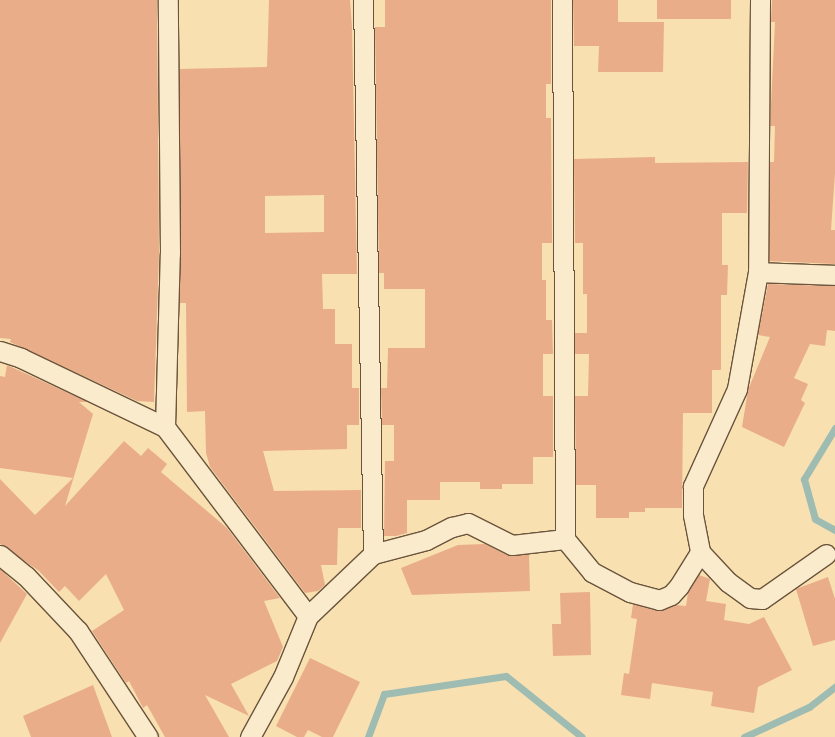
<!DOCTYPE html>
<html>
<head>
<meta charset="utf-8">
<style>
  body { margin:0 }
  #map { position:relative; width:835px; height:737px; overflow:hidden; background:#f8e0b1; font-family:"Old Standard TT",serif }
  div>[style] { position:absolute }
  .stream>* { height:7px; margin:-3.5px; padding:0 3.5px; transform-origin:3.5px; border-radius:3.5px; background:#9ebcb1 }
  .building>* { inset:0; background:#eaad89 }
  .roads { filter:drop-shadow(1px 0 #6a543c) drop-shadow(-1px 0 #6a543c) drop-shadow(0 1px #6a543c) drop-shadow(0 -1px #6a543c) }
  .street>* { height:19px; margin:-9.5px; padding:0 9.5px; transform-origin:9.5px; border-radius:9.5px; background:#faebcc }
  span { translate:-50% -50%; white-space:nowrap; text-align:center; line-height:1.15; -webkit-text-stroke:4px #faebcc; paint-order:stroke }
</style>
</head>
<body>
<div id="map">
  <div class="stream">
    <div style="left:835px;top:428px;width:60px;rotate:121.3deg"></div>
    <div style="left:804px;top:479px;width:41px;rotate:74.6deg"></div>
    <div style="left:815px;top:519px;width:23px;rotate:29deg"></div>
    <div style="left:368px;top:737px;width:46px;rotate:-69.6deg"></div>
    <div style="left:384px;top:694px;width:123px;rotate:-8.4deg"></div>
    <div style="left:506px;top:676px;width:97px;rotate:38.8deg"></div>
    <div style="left:744px;top:737px;width:72px;rotate:-24.8deg"></div>
    <div style="left:809px;top:707px;width:33px;rotate:-38deg"></div>
  </div>
  <div class="building">
    <div style="clip-path:polygon(0 0,157px 0,159px 253px,154px 402px,137px 401px,10px 342px,11px 339px,0 338px)"></div>
    <div style="clip-path:polygon(evenodd,269px 0,350px 0,352px 27px,357px 274px,322px 274px,323px 309px,335px 309px,335px 344px,352px 344px,352px 388px,359px 388px,359px 425px,347px 425px,347px 449px,263px 451px,274px 491px,361px 490px,361px 528px,338px 528px,337px 565px,321px 565px,325px 585px,318px 591px,305px 593px,210px 467px,206px 453px,205px 411px,187px 412px,186px 303px,180px 303px,180px 69px,267px 67px,269px 0,324px 195px,324px 232px,265px 233px,265px 196px,324px 195px)"></div>
    <div style="clip-path:polygon(385px 0,551px 0,551px 84px,546px 84px,546px 118px,551px 118px,552px 243px,542px 243px,542px 280px,546px 280px,546px 320px,552px 320px,553px 354px,543px 354px,543px 396px,553px 396px,553px 457px,533px 457px,533px 484px,502px 484px,502px 489px,480px 489px,480px 482px,440px 482px,440px 500px,407px 500px,407px 533px,396px 536px,384px 536px,385px 461px,394px 461px,394px 425px,382px 425px,381px 388px,387px 388px,388px 348px,425px 348px,425px 289px,384px 289px,384px 273px,379px 273px,375px 27px,385px 27px)"></div>
    <div style="clip-path:polygon(573px 0,618px 0,618px 22px,664px 22px,663px 72px,598px 72px,599px 46px,574px 46px)"></div>
    <div style="clip-path:polygon(657px 0,731px 0,731px 19px,657px 19px)"></div>
    <div style="clip-path:polygon(772px 0,835px 0,835px 173px,831px 230px,835px 230px,835px 264px,769px 261px,770px 162px,774px 162px,775px 126px,770px 126px,775px 22px,771px 22px)"></div>
    <div style="clip-path:polygon(655px 157px,655px 163px,748px 162px,747px 213px,722px 213px,722px 265px,728px 265px,727px 295px,721px 295px,721px 370px,712px 370px,712px 413px,683px 413px,682px 508px,645px 508px,645px 512px,629px 512px,629px 518px,596px 518px,596px 485px,576px 485px,575px 396px,588px 396px,589px 354px,575px 354px,575px 333px,587px 333px,587px 294px,583px 294px,583px 243px,575px 243px,574px 159px)"></div>
    <div style="clip-path:polygon(768px 284px,835px 286px,835px 331px,827px 330px,825px 346px,810px 344px,794px 378px,808px 384px,801px 400px,805px 403px,784px 447px,742px 427px,748px 390px,770px 337px,758px 335px)"></div>
    <div style="clip-path:polygon(7px 365px,88px 402px,79px 402px,93px 414px,65px 506px,124px 441px,141px 456px,148px 448px,167px 464px,161px 472px,227px 528px,280px 598px,264px 601px,283px 647px,277px 661px,231px 684px,249px 716px,205px 695px,229px 737px,165px 737px,147px 705px,143px 708px,129px 681px,126px 683px,92px 631px,124px 610px,106px 574px,79px 601px,65px 586px,59px 592px,39px 571px,0 544px,0 479px,35px 515px,73px 478px,0 468px,0 376px,5px 377px)"></div>
    <div style="clip-path:polygon(485px 544px,507px 555px,529px 554px,530px 591px,412px 595px,401px 568px,458px 545px)"></div>
    <div style="clip-path:polygon(0 569px,27px 594px,0 643px)"></div>
    <div style="clip-path:polygon(699px 575px,710px 579px,706px 601px,726px 604px,724px 620px,749px 624px,764px 617px,792px 670px,758px 687px,754px 713px,711px 706px,713px 692px,652px 683px,650px 699px,621px 695px,624px 673px,629px 674px,637px 619px,631px 618px,633px 604px,657px 611px,676px 605px,686px 606px,688px 593px)"></div>
    <div style="clip-path:polygon(828px 577px,835px 599px,835px 640px,813px 646px,796px 589px)"></div>
    <div style="clip-path:polygon(590px 592px,591px 655px,553px 656px,552px 624px,561px 624px,560px 593px)"></div>
    <div style="clip-path:polygon(310px 658px,360px 682px,333px 737px,322px 737px,308px 730px,304px 737px,297px 737px,276px 726px)"></div>
    <div style="clip-path:polygon(93px 685px,112px 737px,31px 737px,23px 716px)"></div>
  </div>
  <div class="roads">
    <div class="street">
      <div style="left:363px;top:0;width:554px;rotate:88.97deg"></div>
      <div style="left:562px;top:0;width:539px;rotate:89.68deg"></div>
      <div style="left:565px;top:539px;width:43px;rotate:50.7deg"></div>
      <div style="left:592px;top:572px;width:43px;rotate:27.8deg"></div>
      <div style="left:630px;top:592px;width:30px;rotate:15deg"></div>
      <div style="left:659px;top:600px;width:13px;rotate:-23deg"></div>
      <div style="left:671px;top:595px;width:12px;rotate:-48deg"></div>
      <div style="left:679px;top:586px;width:40px;rotate:-58deg"></div>
      <div style="left:760px;top:0;width:272px;rotate:90.4deg"></div>
      <div style="left:758px;top:272px;width:119px;rotate:100.2deg"></div>
      <div style="left:737px;top:389px;width:107px;rotate:114.4deg"></div>
      <div style="left:693px;top:486px;width:29px;rotate:90deg"></div>
      <div style="left:693px;top:515px;width:38px;rotate:79deg"></div>
      <div style="left:700px;top:552px;width:41px;rotate:47deg"></div>
      <div style="left:728px;top:582px;width:27px;rotate:36deg"></div>
      <div style="left:750px;top:598px;width:12px;rotate:5deg"></div>
      <div style="left:762px;top:599px;width:78px;rotate:-35.1deg"></div>
      <div style="left:758px;top:272px;width:77px;rotate:2.2deg"></div>
      <div style="left:0;top:351px;width:22px;rotate:18deg"></div>
      <div style="left:21px;top:358px;width:160px;rotate:25.6deg"></div>
      <div style="left:165px;top:427px;width:237px;rotate:52.9deg"></div>
      <div style="left:308px;top:616px;width:90px;rotate:-43.6deg"></div>
      <div style="left:373px;top:554px;width:55px;rotate:-14.8deg"></div>
      <div style="left:426px;top:540px;width:29px;rotate:-27deg"></div>
      <div style="left:452px;top:527px;width:16px;rotate:-14deg"></div>
      <div style="left:468px;top:523px;width:49px;rotate:26.6deg"></div>
      <div style="left:512px;top:545px;width:53px;rotate:-6.5deg"></div>
      <div style="left:165px;top:427px;width:174px;rotate:-88.4deg"></div>
      <div style="left:170px;top:253px;width:253px;rotate:-90.5deg"></div>
      <div style="left:0;top:555px;width:33px;rotate:39deg"></div>
      <div style="left:26px;top:576px;width:76px;rotate:46.6deg"></div>
      <div style="left:78px;top:631px;width:127px;rotate:56.6deg"></div>
      <div style="left:250px;top:737px;width:68px;rotate:-61.2deg"></div>
      <div style="left:283px;top:677px;width:66px;rotate:-67.7deg"></div>
    </div>
  </div>
</div>
</body>
</html>
